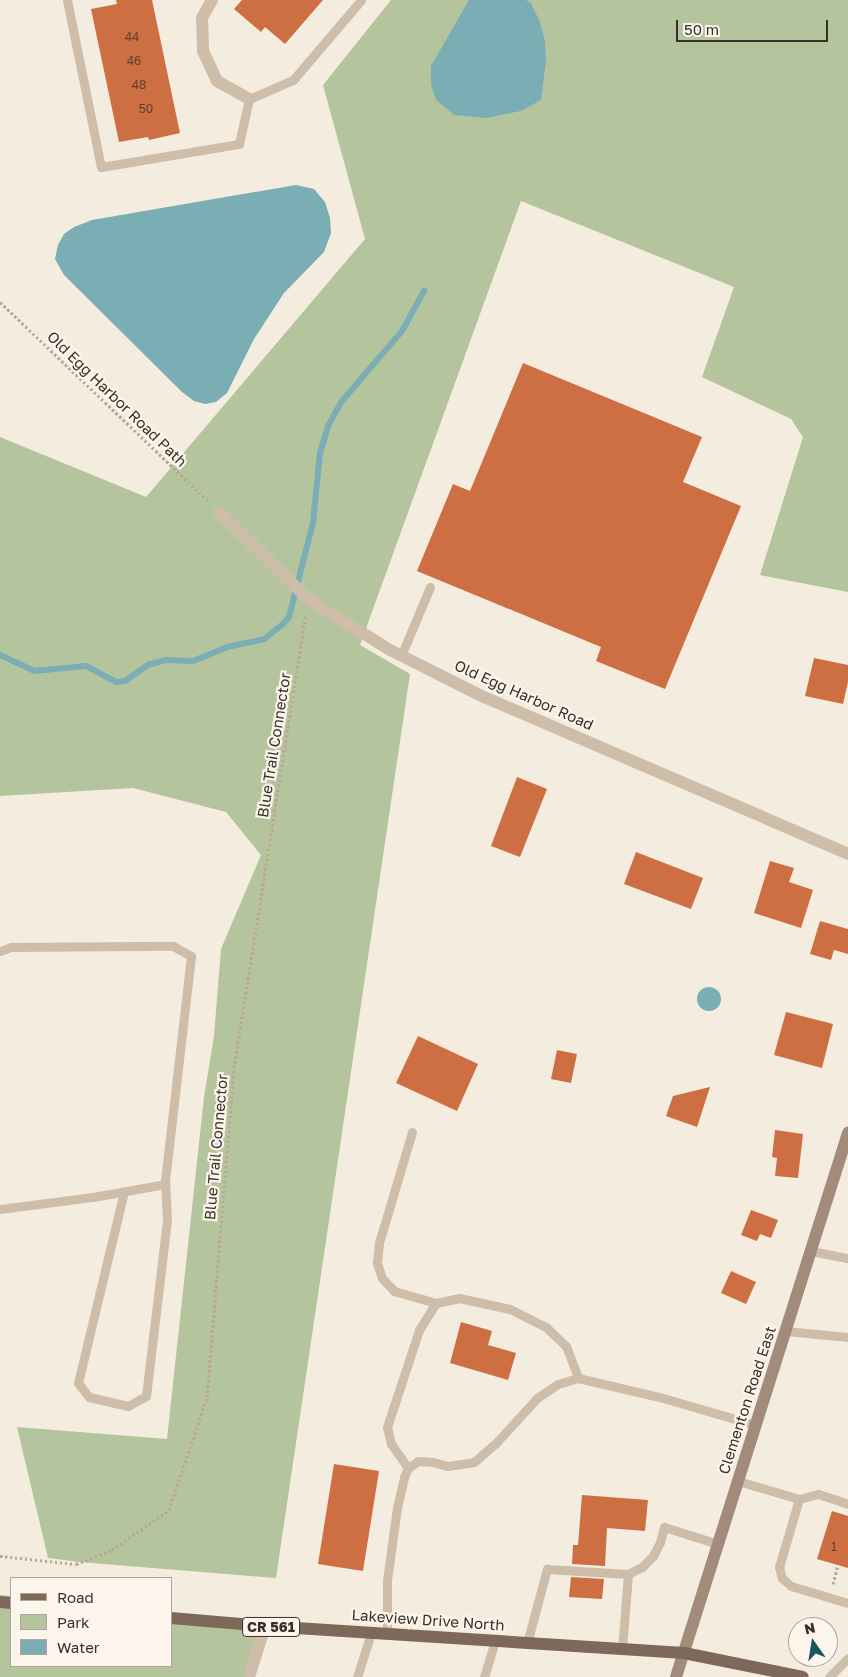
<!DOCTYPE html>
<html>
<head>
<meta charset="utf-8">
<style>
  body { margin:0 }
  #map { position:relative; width:848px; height:1677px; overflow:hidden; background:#f4ecde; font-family:"Golos Text",sans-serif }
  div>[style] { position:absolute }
  .green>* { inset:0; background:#b4c59d }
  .water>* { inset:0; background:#7badb4 }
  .round { border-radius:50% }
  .stream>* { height:6px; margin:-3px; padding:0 3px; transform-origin:3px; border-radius:3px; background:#7badb4 }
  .building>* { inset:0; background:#ce6f43 }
  .path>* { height:3px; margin-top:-1.5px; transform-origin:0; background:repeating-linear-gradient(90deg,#baa793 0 2.5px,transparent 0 5px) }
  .service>* { height:9px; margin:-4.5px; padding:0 4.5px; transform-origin:4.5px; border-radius:4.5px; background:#cebda9 }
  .minor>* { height:12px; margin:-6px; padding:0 6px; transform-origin:6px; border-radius:6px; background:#cebda9 }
  .secondary>* { height:12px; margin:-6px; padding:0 6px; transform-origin:6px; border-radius:6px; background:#a28b7a }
  .primary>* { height:12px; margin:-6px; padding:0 6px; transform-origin:6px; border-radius:6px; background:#7d6859 }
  span { translate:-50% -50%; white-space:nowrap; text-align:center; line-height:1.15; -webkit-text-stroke:4.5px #fbf5eb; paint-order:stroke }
  .number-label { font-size:12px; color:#5f4030 }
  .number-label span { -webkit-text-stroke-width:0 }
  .shield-label span { padding:1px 4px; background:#fbf5eb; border:1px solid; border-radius:4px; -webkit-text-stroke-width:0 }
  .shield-label { font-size:14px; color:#3a3029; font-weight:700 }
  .street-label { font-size:15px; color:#3a3029 }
  .legend { position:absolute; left:10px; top:1577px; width:162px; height:90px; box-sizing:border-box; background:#fbf5eb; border:1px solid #aea69d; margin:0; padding:6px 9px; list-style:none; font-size:15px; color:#3a3029 }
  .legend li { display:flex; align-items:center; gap:10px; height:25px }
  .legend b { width:25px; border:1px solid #aea69d }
  .north { position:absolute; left:788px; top:1617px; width:50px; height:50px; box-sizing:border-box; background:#fbf5eb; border:1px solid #aea69d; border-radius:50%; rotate:347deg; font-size:14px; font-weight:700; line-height:20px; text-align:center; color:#3a3029 }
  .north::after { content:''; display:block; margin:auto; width:18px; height:22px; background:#1b5660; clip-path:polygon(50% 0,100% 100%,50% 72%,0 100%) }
  .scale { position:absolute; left:676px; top:20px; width:152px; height:22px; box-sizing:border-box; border:2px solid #3a3029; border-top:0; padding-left:6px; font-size:15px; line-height:18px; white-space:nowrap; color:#3a3029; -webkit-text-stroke:4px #fbf5eb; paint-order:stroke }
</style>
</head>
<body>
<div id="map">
  <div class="green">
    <div style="clip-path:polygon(391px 0,848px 0,848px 592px,760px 575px,803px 437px,791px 419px,702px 377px,734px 287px,521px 201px,360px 645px,410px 674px,276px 1578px,79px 1562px,48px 1558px,17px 1427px,167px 1439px,204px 1097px,214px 1036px,221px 949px,261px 855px,226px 812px,133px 788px,0 796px,0 437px,146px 497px,365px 239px,323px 85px)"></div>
    <div style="clip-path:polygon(0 1595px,11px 1596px,11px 1666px,171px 1666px,171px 1615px,265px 1626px,244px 1677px,0 1677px)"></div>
  </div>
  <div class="water">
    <div style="clip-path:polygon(469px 0,526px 0,531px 3px,540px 22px,545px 41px,546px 61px,541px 100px,521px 111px,486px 118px,454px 115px,436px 100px,431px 85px,431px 66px)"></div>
    <div style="clip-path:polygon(296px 185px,314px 189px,325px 202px,330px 218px,331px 233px,324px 252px,284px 293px,254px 339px,227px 393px,216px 402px,205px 404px,194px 401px,182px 392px,64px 275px,55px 259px,58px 245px,64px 234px,74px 227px,92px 220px)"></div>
    <div class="round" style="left:697px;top:987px;width:24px;height:24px"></div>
  </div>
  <div class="stream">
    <div style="left:0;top:655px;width:38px;rotate:25deg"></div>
    <div style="left:34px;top:671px;width:52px;rotate:-5.5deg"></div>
    <div style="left:86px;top:666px;width:34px;rotate:28deg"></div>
    <div style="left:116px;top:682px;width:9px;rotate:-6deg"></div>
    <div style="left:125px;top:681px;width:28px;rotate:-35deg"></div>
    <div style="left:148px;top:665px;width:19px;rotate:-16deg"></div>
    <div style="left:166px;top:660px;width:27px;rotate:2deg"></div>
    <div style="left:193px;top:661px;width:37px;rotate:-22deg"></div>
    <div style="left:227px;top:647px;width:38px;rotate:-12deg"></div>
    <div style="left:264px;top:639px;width:24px;rotate:-38deg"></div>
    <div style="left:283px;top:624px;width:9px;rotate:-49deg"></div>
    <div style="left:289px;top:617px;width:97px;rotate:-75.7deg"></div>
    <div style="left:313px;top:523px;width:70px;rotate:-84.3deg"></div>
    <div style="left:320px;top:453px;width:28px;rotate:-73deg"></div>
    <div style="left:328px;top:426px;width:29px;rotate:-61deg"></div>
    <div style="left:342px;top:401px;width:92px;rotate:-49.4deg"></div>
    <div style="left:402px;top:331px;width:46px;rotate:-61.2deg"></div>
  </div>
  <div class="building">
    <div style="clip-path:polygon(116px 0,152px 0,180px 133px,149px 140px,148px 137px,119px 142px,91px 9px,117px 4px)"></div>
    <div style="clip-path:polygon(242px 0,323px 0,285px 44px,265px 27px,261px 32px,234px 9px)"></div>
    <div style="clip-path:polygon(523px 363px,702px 437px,683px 482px,741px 506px,665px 689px,596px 661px,601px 647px,417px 571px,453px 484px,470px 491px)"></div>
    <div style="clip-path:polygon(814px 658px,848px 665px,848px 682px,843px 704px,805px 696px)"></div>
    <div style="clip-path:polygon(517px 777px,547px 789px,520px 857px,491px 846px)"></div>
    <div style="clip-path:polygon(636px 852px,703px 878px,691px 909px,624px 884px)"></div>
    <div style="clip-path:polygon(770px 861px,794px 868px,789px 882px,813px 890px,801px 928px,754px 913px)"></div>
    <div style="clip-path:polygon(820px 921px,848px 929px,848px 954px,834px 950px,831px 960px,810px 954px)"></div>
    <div style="clip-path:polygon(786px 1012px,833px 1024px,822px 1068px,774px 1055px)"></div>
    <div style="clip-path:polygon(418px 1036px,478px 1064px,457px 1111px,396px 1083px)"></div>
    <div style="clip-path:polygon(557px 1050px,577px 1054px,571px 1083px,551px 1079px)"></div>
    <div style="clip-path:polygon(710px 1087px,697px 1127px,666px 1116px,673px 1096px)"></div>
    <div style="clip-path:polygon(775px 1130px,803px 1134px,798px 1178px,775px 1176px,777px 1158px,772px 1157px)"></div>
    <div style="clip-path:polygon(751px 1210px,778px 1220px,771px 1238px,760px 1234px,757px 1241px,741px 1235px)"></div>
    <div style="clip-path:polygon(731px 1271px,756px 1282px,746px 1304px,721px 1293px)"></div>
    <div style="clip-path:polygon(461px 1322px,492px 1331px,488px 1345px,516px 1353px,508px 1380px,450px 1363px)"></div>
    <div style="clip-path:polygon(334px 1464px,379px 1471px,363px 1571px,318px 1564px)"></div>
    <div style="clip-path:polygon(582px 1495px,648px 1500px,645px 1531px,607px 1528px,605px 1566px,572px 1564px,573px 1545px,578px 1545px)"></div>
    <div style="clip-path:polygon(832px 1511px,848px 1516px,848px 1568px,817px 1559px)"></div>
    <div style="clip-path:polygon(571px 1577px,604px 1579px,602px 1599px,569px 1597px)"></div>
  </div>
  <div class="path">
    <div style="left:0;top:302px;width:289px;rotate:43.7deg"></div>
    <div style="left:0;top:1556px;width:76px;rotate:6deg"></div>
    <div style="left:76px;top:1564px;width:39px;rotate:-21deg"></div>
    <div style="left:112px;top:1550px;width:70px;rotate:-35.1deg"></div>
    <div style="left:169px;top:1510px;width:119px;rotate:-71.4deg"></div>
    <div style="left:207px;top:1397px;width:330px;rotate:-85.3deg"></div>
    <div style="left:234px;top:1068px;width:459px;rotate:-81deg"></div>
    <div style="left:833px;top:1584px;width:20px;rotate:-75deg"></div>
  </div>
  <div class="service">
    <div style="left:67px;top:0;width:170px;rotate:78.5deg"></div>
    <div style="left:101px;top:167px;width:140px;rotate:-9.5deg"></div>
    <div style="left:239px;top:144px;width:46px;rotate:-77.5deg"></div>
    <div style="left:249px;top:99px;width:48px;rotate:-23.4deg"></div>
    <div style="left:293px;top:80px;width:105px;rotate:-49.6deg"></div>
    <div style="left:401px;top:656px;width:75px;rotate:-67.2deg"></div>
    <div style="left:0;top:951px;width:12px;rotate:-20deg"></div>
    <div style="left:11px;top:947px;width:162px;rotate:-0.4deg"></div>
    <div style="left:173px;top:946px;width:21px;rotate:29deg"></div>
    <div style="left:191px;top:956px;width:226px;rotate:96.6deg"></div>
    <div style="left:165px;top:1180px;width:40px;rotate:87.1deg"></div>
    <div style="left:167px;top:1220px;width:177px;rotate:96.8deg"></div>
    <div style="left:146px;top:1396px;width:21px;rotate:151deg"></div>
    <div style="left:128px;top:1406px;width:40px;rotate:-167deg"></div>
    <div style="left:89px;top:1397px;width:18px;rotate:-128deg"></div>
    <div style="left:78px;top:1383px;width:197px;rotate:-76.5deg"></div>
    <div style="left:412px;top:1132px;width:116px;rotate:106.6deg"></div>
    <div style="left:379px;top:1243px;width:20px;rotate:96deg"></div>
    <div style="left:377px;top:1263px;width:16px;rotate:72deg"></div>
    <div style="left:382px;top:1278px;width:18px;rotate:47deg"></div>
    <div style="left:394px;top:1291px;width:44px;rotate:15.9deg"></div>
    <div style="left:0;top:1209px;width:94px;rotate:-7.4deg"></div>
    <div style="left:93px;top:1197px;width:73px;rotate:-10.2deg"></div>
    <div style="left:811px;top:1251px;width:38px;rotate:11deg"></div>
    <div style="left:786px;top:1331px;width:62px;rotate:5.5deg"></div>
    <div style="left:408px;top:1468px;width:29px;rotate:-125deg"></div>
    <div style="left:391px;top:1444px;width:17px;rotate:-103deg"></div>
    <div style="left:387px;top:1427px;width:102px;rotate:-71.7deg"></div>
    <div style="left:419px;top:1330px;width:32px;rotate:-58deg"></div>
    <div style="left:436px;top:1303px;width:24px;rotate:-12deg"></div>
    <div style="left:459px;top:1298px;width:52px;rotate:12.2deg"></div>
    <div style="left:510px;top:1309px;width:40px;rotate:26.6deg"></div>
    <div style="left:546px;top:1327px;width:28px;rotate:44deg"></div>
    <div style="left:566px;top:1346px;width:34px;rotate:69deg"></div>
    <div style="left:738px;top:1481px;width:64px;rotate:16.4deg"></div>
    <div style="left:799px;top:1499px;width:71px;rotate:106.4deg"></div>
    <div style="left:779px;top:1567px;width:11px;rotate:75deg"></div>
    <div style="left:782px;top:1578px;width:12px;rotate:42deg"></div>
    <div style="left:791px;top:1586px;width:59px;rotate:16.6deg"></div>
    <div style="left:799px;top:1499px;width:20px;rotate:-15deg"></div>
    <div style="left:818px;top:1494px;width:32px;rotate:18deg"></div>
    <div style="left:387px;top:1634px;width:54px;rotate:-90deg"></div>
    <div style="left:387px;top:1580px;width:73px;rotate:-82.1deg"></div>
    <div style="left:397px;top:1508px;width:32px;rotate:-77deg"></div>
    <div style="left:404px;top:1477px;width:10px;rotate:-66deg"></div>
    <div style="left:408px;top:1468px;width:12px;rotate:-35deg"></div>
    <div style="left:418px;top:1461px;width:15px;rotate:4deg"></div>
    <div style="left:433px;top:1462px;width:15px;rotate:16deg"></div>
    <div style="left:447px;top:1466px;width:27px;rotate:-8deg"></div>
    <div style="left:474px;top:1462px;width:28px;rotate:-41deg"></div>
    <div style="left:495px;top:1444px;width:62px;rotate:-47.6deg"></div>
    <div style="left:537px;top:1398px;width:25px;rotate:-34deg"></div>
    <div style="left:558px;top:1384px;width:21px;rotate:-17deg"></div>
    <div style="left:578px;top:1378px;width:87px;rotate:13.2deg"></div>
    <div style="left:663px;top:1398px;width:97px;rotate:16.2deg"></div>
    <div style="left:527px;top:1643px;width:77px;rotate:-74.9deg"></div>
    <div style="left:547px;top:1569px;width:81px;rotate:3.5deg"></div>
    <div style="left:628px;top:1574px;width:16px;rotate:-27deg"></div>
    <div style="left:642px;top:1567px;width:16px;rotate:-45deg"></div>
    <div style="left:653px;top:1556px;width:16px;rotate:-63deg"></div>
    <div style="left:660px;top:1542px;width:16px;rotate:-75deg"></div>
    <div style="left:664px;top:1527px;width:57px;rotate:17.5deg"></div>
    <div style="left:622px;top:1649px;width:75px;rotate:-85.4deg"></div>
    <div style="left:357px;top:1677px;width:46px;rotate:-72.3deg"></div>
    <div style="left:484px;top:1677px;width:38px;rotate:-73deg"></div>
    <div style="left:829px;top:1677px;width:27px;rotate:-45deg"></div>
  </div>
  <div class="minor">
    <div style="left:212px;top:0;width:21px;rotate:119deg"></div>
    <div style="left:202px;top:18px;width:33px;rotate:88deg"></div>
    <div style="left:203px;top:51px;width:33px;rotate:65deg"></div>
    <div style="left:217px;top:81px;width:37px;rotate:29deg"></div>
    <div style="left:219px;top:512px;width:124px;rotate:44.3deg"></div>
    <div style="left:308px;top:599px;width:97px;rotate:31.9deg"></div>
    <div style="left:390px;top:650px;width:105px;rotate:26.6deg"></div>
    <div style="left:484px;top:697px;width:396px;rotate:23.3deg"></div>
    <div style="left:249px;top:1677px;width:53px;rotate:-72.6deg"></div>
  </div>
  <div class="secondary">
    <div style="left:676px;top:1677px;width:571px;rotate:-72.45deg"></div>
  </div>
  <div class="primary">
    <div style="left:0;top:1602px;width:11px;rotate:5deg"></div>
    <div style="left:171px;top:1618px;width:94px;rotate:4.9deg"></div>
    <div style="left:265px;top:1626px;width:420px;rotate:3.7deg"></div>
    <div style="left:684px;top:1653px;width:121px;rotate:11.4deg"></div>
  </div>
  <div class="number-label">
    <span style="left:132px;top:37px">44</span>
    <span style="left:134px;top:61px">46</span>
    <span style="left:139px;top:85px">48</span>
    <span style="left:146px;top:109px">50</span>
    <span style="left:834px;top:1547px">1</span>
  </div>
  <div class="shield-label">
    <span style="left:271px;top:1627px">CR 561</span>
  </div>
  <div class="street-label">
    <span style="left:117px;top:399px;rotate:44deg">Old Egg Harbor Road Path</span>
    <span style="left:524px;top:695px;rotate:24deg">Old Egg Harbor Road</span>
    <span style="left:274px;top:745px;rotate:-81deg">Blue Trail Connector</span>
    <span style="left:216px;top:1147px;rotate:-85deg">Blue Trail Connector</span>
    <span style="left:747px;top:1400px;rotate:-72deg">Clementon Road East</span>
    <span style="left:428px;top:1620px;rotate:4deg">Lakeview Drive North</span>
  </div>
  <ul class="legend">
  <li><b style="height:6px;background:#7d6859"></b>Road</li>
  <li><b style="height:14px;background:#b4c59d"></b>Park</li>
  <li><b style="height:14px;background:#7badb4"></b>Water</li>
  </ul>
  <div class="north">N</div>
  <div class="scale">50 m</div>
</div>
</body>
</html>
